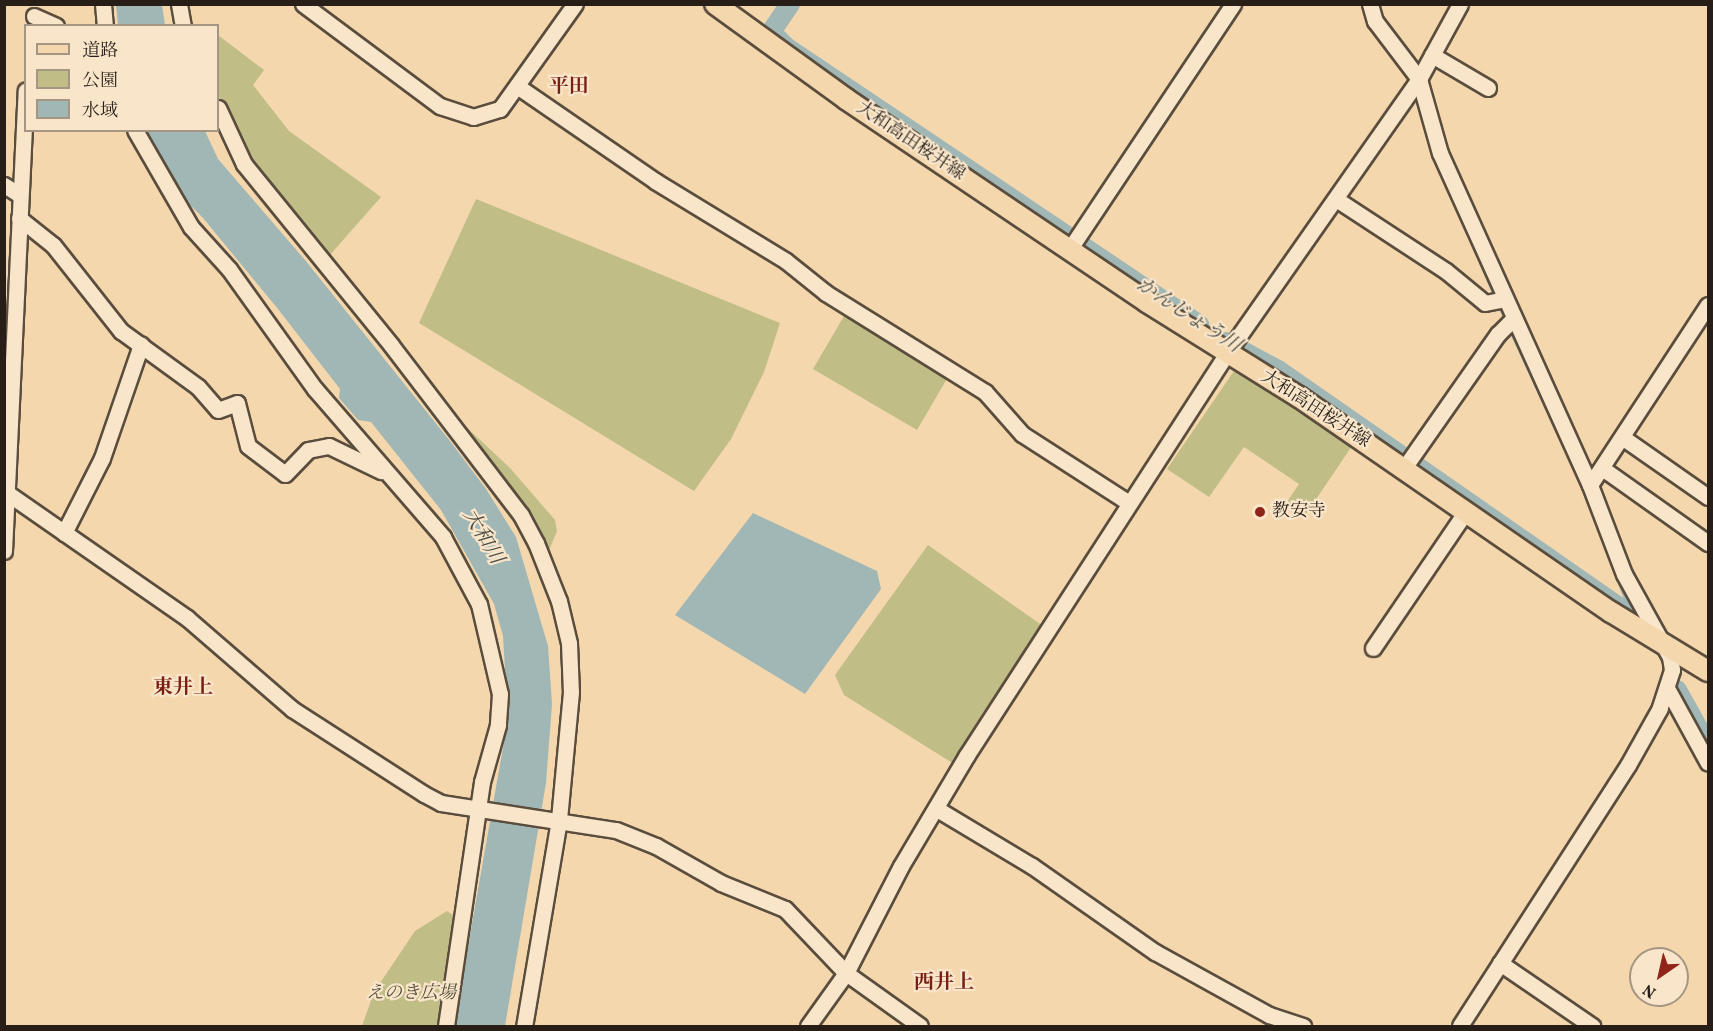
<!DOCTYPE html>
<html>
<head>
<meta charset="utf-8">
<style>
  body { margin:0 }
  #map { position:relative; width:1713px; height:1031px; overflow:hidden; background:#f5d7ae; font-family:Vollkorn,"Noto Serif JP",serif }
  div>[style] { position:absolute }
  .green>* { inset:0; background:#c0bd87 }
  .water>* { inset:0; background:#a0b7b5 }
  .stream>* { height:3px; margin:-1.5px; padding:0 1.5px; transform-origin:1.5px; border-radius:1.5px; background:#a0b7b5 }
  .river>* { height:20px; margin:-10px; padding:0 10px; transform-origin:10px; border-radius:10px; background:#a0b7b5 }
  .roads { filter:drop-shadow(2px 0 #5a4d3d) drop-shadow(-2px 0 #5a4d3d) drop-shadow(0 2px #5a4d3d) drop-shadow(0 -2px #5a4d3d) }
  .minor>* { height:15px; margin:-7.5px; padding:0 7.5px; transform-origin:7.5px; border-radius:7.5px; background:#f8e5ca }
  .major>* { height:20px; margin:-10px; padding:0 10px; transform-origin:10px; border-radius:10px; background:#f5d7ae }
  .dots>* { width:16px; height:16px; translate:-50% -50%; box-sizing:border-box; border:3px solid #f8e5ca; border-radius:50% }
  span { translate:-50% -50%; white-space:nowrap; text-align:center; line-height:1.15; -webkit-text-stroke:4.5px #f8e5ca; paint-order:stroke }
  .street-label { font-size:18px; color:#271f17 }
  .poi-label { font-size:18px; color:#271f17 }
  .left { translate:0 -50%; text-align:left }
  .park-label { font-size:18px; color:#554e39; font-style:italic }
  .neighbourhood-label { font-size:20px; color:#7a1f14; font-weight:700 }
  .water-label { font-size:20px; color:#4b4d46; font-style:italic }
  .frame { position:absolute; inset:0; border:6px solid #271f17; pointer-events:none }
  .legend { position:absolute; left:24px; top:24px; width:195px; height:108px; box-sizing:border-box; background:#f8e5ca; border:2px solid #a49682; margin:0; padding:8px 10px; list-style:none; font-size:18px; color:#271f17 }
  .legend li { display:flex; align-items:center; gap:12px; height:30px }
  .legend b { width:30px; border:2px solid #a49682 }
  .north { position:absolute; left:1629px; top:947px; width:60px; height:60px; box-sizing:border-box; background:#f8e5ca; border:2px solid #a49682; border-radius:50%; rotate:214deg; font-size:16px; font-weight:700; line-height:24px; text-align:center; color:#271f17 }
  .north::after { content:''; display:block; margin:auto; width:21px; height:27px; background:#8f2418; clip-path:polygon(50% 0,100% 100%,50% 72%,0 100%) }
</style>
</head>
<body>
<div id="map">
  <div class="green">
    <div style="clip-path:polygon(218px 35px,264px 70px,253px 85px,289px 131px,381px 197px,329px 256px,250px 162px,218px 96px)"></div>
    <div style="clip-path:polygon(476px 199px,780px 323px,764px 372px,731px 439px,694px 491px,419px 323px)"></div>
    <div style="clip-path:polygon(844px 316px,948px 377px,917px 430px,813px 369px)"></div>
    <div style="clip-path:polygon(1238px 365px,1354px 443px,1306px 514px,1287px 502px,1299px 484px,1244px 447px,1209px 497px,1167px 469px)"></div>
    <div style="clip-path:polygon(446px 408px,510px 468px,555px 520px,557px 531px,547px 555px)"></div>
    <div style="clip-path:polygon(928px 545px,1043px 626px,954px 764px,844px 695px,835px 675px)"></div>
    <div style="clip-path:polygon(459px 907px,439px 1026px,362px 1026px,374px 992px,415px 931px,447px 911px,453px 915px)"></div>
  </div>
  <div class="water">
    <div style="clip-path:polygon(116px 5px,162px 5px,165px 25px,118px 25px)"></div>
    <div style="clip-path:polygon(144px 131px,205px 131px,218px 159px,305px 260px,450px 441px,486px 489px,516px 537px,548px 646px,552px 704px,546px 783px,505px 1026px,454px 1026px,508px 719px,503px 636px,494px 604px,441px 510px,371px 422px,358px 420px,339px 398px,340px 389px,278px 309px,203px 218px,172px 187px)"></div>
    <div style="clip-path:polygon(753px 513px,877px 571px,881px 589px,805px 694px,675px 615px)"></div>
  </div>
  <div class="stream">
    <div style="left:1454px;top:202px;width:101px;rotate:66.7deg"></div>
    <div style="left:1499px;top:306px;width:14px;rotate:65deg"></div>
    <div style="left:1509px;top:328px;width:182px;rotate:65.3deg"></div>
    <div style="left:1585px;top:493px;width:127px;rotate:69.3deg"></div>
  </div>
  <div class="river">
    <div style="left:790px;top:4px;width:34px;rotate:124deg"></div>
    <div style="left:771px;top:32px;width:21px;rotate:45deg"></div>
    <div style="left:786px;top:47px;width:498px;rotate:33.9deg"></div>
    <div style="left:1226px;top:342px;width:59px;rotate:28.3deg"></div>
    <div style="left:1278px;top:370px;width:433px;rotate:34.8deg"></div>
    <div style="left:1677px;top:690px;width:64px;rotate:61deg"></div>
  </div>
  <div class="roads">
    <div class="minor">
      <div style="left:103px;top:4px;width:22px;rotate:85deg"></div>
      <div style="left:179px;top:4px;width:22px;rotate:80deg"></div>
      <div style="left:303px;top:4px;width:171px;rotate:36.7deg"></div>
      <div style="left:440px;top:106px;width:35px;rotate:18deg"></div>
      <div style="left:473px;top:117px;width:28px;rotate:-17deg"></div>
      <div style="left:500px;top:109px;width:129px;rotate:-54.5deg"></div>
      <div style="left:1370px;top:4px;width:18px;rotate:74deg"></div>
      <div style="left:1375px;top:21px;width:73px;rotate:52.8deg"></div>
      <div style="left:1419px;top:79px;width:77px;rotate:74.2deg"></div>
      <div style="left:1440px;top:153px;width:364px;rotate:65.7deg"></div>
      <div style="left:1590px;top:485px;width:95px;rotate:69.1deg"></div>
      <div style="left:1624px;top:574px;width:95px;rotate:61deg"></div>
      <div style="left:1670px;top:657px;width:13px;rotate:81deg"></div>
      <div style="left:1672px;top:670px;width:40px;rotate:108deg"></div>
      <div style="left:1660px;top:708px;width:65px;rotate:119.3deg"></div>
      <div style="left:1628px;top:765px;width:310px;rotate:122.8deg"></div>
      <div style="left:34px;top:16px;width:24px;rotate:24deg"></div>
      <div style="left:1432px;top:55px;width:65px;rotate:30.5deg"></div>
      <div style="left:517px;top:86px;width:168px;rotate:34.5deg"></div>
      <div style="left:655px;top:181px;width:153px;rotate:31.4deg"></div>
      <div style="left:786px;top:261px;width:51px;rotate:38.7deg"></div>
      <div style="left:826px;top:293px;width:187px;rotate:31.9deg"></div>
      <div style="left:985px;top:392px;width:56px;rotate:48.6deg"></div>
      <div style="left:1022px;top:434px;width:127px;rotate:32.8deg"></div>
      <div style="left:218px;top:108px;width:62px;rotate:65.1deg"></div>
      <div style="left:244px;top:164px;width:233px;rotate:50.9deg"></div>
      <div style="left:391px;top:345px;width:214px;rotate:52.6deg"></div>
      <div style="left:521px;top:515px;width:32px;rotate:62deg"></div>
      <div style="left:536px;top:543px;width:62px;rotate:68.4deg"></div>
      <div style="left:559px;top:601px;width:43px;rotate:76.6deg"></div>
      <div style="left:569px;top:643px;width:49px;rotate:87.7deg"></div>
      <div style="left:571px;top:692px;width:129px;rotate:95.4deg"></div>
      <div style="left:559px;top:820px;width:209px;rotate:99.6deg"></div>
      <div style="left:135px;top:130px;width:112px;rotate:60deg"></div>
      <div style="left:191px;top:227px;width:57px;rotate:47.9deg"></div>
      <div style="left:229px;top:269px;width:148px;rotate:54.4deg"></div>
      <div style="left:315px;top:389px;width:196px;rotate:49.1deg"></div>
      <div style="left:443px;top:537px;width:76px;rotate:61.8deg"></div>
      <div style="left:479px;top:604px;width:92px;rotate:76.9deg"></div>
      <div style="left:500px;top:694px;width:31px;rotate:94deg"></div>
      <div style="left:498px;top:725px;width:59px;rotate:105.7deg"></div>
      <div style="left:482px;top:782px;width:247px;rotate:98.4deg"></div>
      <div style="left:4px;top:185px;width:19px;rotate:32deg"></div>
      <div style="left:1336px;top:199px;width:131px;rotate:33.2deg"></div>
      <div style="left:1446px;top:271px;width:50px;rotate:39.4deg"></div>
      <div style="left:1485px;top:303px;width:20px;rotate:-11deg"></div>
      <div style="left:19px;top:218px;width:43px;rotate:38.5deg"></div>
      <div style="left:53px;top:245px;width:110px;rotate:51.7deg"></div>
      <div style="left:121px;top:331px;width:95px;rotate:36deg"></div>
      <div style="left:198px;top:387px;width:30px;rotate:49deg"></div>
      <div style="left:218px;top:410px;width:20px;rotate:-20deg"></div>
      <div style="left:237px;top:403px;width:44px;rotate:75.7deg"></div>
      <div style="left:248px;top:446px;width:46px;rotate:37.1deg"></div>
      <div style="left:285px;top:474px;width:33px;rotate:-46deg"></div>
      <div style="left:308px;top:450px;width:21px;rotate:-11deg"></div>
      <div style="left:329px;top:446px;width:58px;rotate:25.7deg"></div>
      <div style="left:1071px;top:247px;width:292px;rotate:-56.3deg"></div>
      <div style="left:1622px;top:437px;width:105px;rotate:34.9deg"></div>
      <div style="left:1404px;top:468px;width:164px;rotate:-55deg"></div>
      <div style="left:1498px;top:334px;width:21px;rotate:-45deg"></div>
      <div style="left:1602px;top:468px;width:130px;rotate:35.3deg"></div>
      <div style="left:1590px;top:485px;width:215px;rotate:-56.8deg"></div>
      <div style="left:10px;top:495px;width:216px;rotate:34.8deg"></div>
      <div style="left:187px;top:618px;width:139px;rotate:40.9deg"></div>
      <div style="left:292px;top:709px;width:157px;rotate:32.8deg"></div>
      <div style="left:424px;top:794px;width:19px;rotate:28deg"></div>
      <div style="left:441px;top:803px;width:177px;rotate:8.8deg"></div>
      <div style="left:616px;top:830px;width:43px;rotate:21.8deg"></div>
      <div style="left:656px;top:846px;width:75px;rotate:29.6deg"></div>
      <div style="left:721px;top:883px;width:69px;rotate:22.1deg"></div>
      <div style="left:785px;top:909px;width:88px;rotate:46.4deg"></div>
      <div style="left:846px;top:973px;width:91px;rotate:35.6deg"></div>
      <div style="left:64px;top:533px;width:84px;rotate:-63.1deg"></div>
      <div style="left:102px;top:458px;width:120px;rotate:-71deg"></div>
      <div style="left:4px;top:551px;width:461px;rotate:-87.3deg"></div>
      <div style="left:1373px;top:648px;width:166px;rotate:-55.8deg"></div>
      <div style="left:1667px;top:688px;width:85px;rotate:61.3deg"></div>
      <div style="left:937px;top:809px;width:111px;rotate:31deg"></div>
      <div style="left:1032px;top:866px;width:150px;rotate:35deg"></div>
      <div style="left:1155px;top:952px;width:130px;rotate:28.9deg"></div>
      <div style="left:1269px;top:1015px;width:36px;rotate:18deg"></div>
      <div style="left:1500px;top:963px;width:112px;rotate:34.4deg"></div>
      <div style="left:808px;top:1026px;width:65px;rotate:-54.4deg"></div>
      <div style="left:846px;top:973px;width:120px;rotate:-62.8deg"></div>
      <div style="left:901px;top:866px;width:129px;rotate:-59.3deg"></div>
      <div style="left:967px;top:755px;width:479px;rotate:-57.1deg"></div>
      <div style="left:1227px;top:353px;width:335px;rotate:-55deg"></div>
      <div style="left:1419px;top:79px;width:85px;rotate:-61.3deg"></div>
    </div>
    <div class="major">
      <div style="left:715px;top:4px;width:162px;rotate:35.9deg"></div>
      <div style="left:846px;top:99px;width:363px;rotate:34deg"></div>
      <div style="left:1147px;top:302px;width:179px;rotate:32deg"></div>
      <div style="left:1299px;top:397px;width:379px;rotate:34.6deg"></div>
      <div style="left:1611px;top:612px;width:114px;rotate:31.3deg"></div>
    </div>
  </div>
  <div class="dots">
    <div style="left:1260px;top:512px;background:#8f2418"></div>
  </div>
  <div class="street-label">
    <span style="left:910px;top:142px;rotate:34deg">大和高田桜井線</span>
    <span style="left:1315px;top:410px;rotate:33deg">大和高田桜井線</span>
  </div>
  <div class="poi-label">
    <span class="left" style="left:1272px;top:512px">教安寺</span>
  </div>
  <div class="park-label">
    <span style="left:411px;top:994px">えのき広場</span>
  </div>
  <div class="neighbourhood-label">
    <span style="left:569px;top:87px">平田</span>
    <span style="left:183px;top:688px">東井上</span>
    <span style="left:944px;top:983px">西井上</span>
  </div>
  <div class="water-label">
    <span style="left:1188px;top:316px;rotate:33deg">かんじょう川</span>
    <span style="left:482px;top:537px;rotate:59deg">大和川</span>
  </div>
  <div class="frame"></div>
  <ul class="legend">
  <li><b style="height:8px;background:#f5d7ae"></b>道路</li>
  <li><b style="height:16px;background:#c0bd87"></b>公園</li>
  <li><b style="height:16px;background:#a0b7b5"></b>水域</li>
  </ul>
  <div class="north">N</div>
</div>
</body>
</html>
